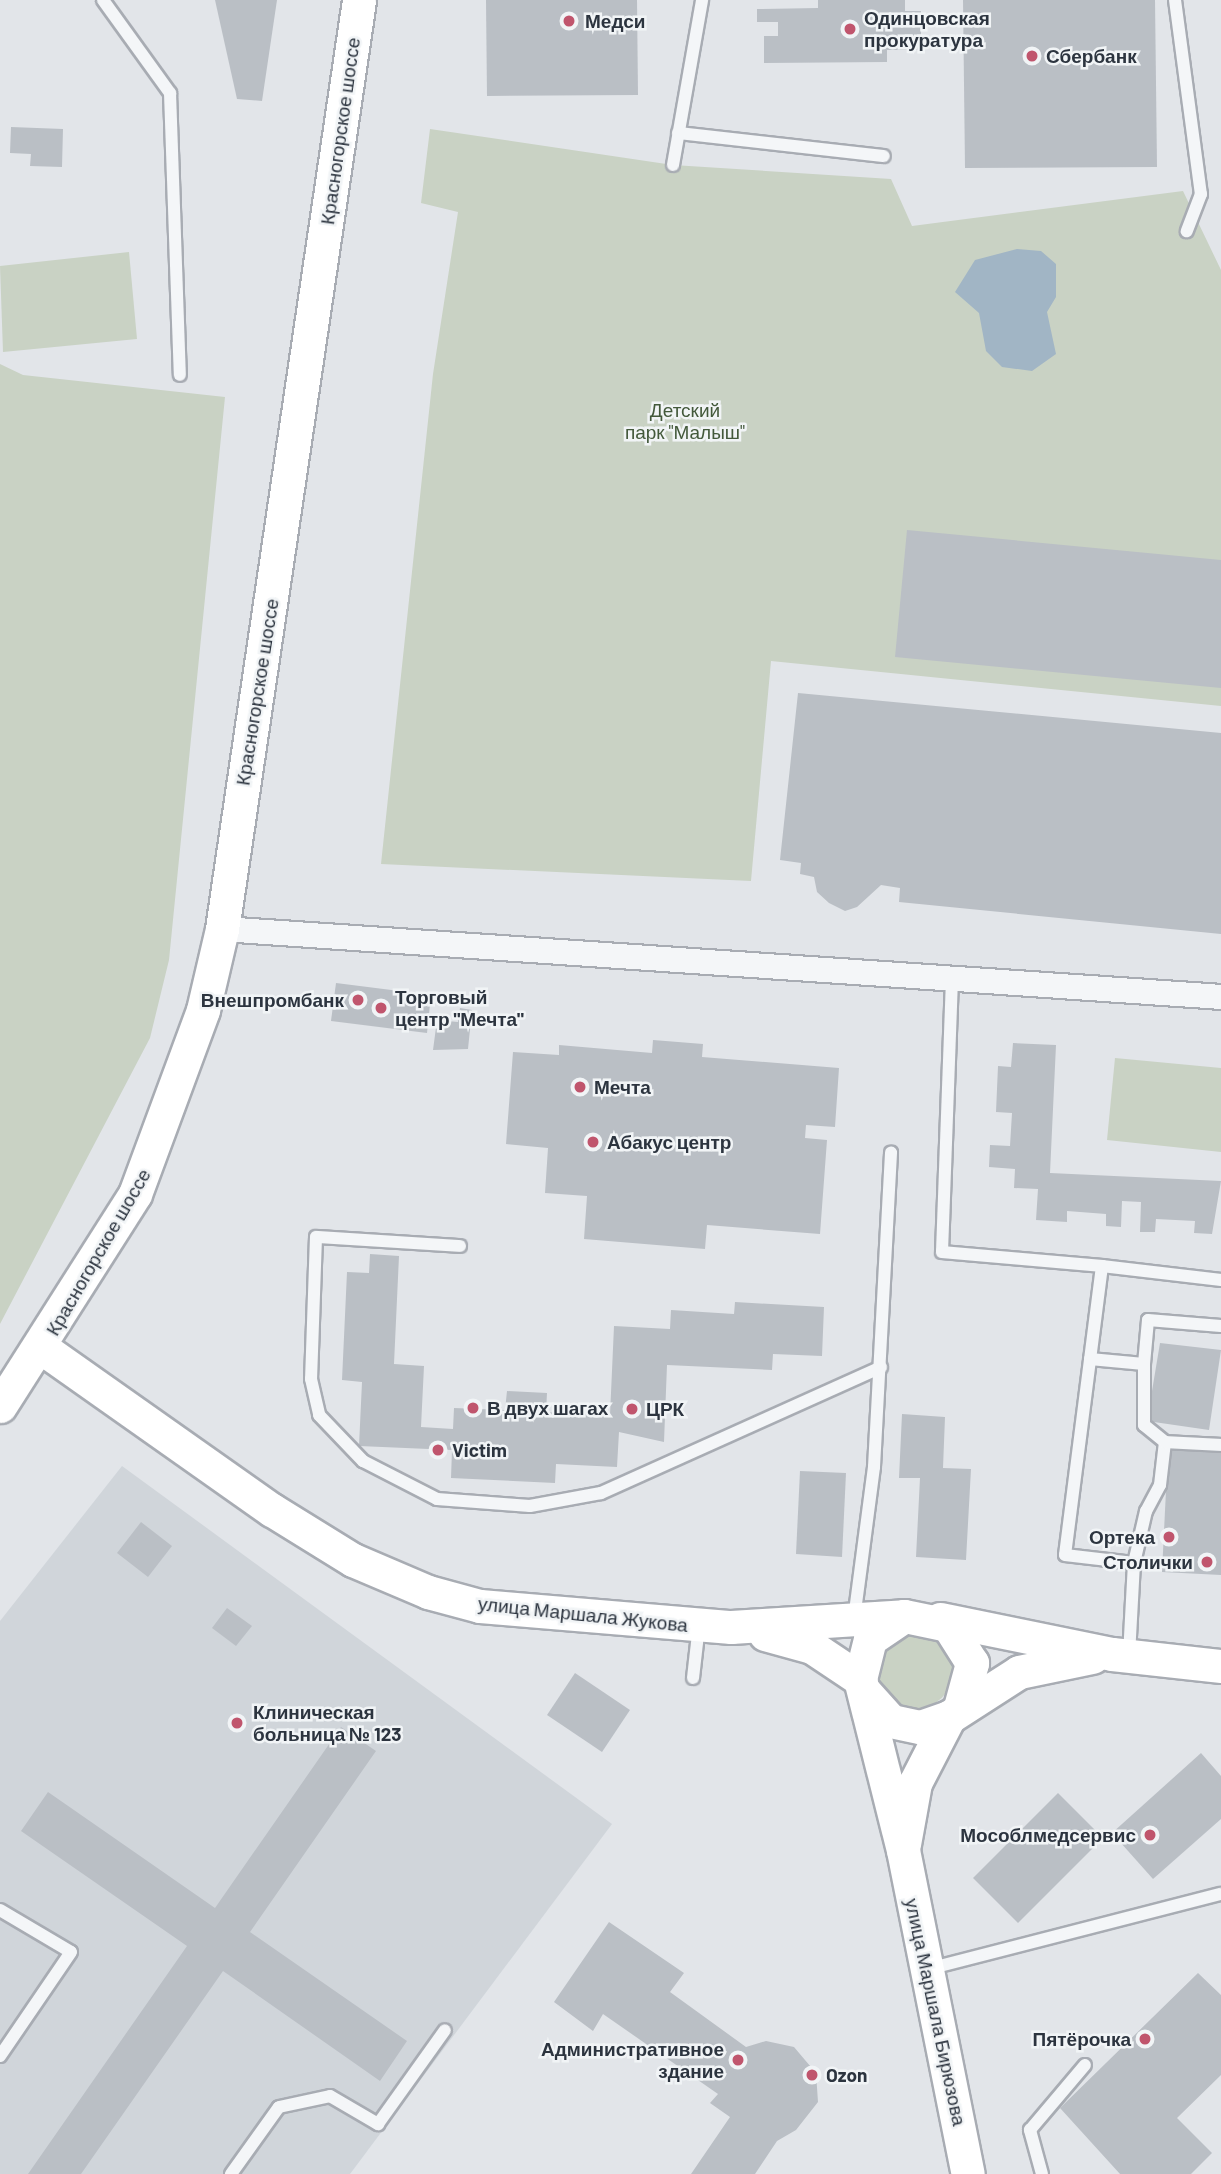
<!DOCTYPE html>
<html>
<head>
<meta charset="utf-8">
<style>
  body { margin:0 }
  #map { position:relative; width:1221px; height:2174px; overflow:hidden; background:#e2e5e9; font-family:Barlow,sans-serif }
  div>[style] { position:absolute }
  .built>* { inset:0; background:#d0d5da }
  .green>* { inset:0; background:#c9d2c4 }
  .round { border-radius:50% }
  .water>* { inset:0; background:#a1b5c5 }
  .building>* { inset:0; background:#babfc5 }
  .roads { filter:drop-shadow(2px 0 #a8acb3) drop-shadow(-2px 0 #a8acb3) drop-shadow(0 2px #a8acb3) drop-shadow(0 -2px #a8acb3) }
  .lane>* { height:12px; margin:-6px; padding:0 6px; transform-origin:6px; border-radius:6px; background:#f4f6f8 }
  .street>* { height:24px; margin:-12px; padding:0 12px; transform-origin:12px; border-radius:12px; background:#f4f6f8 }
  .secondary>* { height:33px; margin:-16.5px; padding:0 16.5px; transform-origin:16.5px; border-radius:16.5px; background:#fff }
  .dots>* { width:19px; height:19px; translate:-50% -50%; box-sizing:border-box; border:4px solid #f1f4f6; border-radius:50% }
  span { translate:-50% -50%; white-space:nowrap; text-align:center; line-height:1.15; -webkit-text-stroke:5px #f1f4f6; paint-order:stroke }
  .poi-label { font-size:19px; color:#2c343f; font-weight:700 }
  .left { translate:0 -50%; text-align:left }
  .right { translate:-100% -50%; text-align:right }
  .street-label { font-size:19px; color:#2c343f }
  .park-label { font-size:19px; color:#43593b }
</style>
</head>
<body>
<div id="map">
  <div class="built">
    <div style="clip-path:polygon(122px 1466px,612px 1824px,350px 2174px,0 2174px,0 1621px)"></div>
  </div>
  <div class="green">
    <div style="clip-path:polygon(430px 129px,673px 165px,891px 179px,912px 226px,1183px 191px,1221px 270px,1221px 706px,771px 661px,751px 881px,381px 864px,433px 374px,458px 212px,421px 203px)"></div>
    <div style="clip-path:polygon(129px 252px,137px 339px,3px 352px,0 266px)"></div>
    <div style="clip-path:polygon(0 364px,23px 375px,225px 397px,169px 960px,150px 1038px,0 1324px)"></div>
    <div style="clip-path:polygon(1115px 1058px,1221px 1068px,1221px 1152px,1107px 1140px)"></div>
    <div class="round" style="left:877px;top:1633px;width:76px;height:76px"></div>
  </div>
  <div class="water">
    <div style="clip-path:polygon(1017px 249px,1041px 251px,1056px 264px,1056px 297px,1047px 312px,1056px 354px,1032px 371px,1002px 367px,986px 351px,979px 313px,955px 292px,975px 260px)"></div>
  </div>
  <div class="building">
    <div style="clip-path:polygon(215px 0,277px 0,262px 101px,237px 99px)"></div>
    <div style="clip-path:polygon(486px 0,637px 0,638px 95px,487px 96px)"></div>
    <div style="clip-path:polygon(818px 0,905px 0,905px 11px,921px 11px,921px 50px,887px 50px,887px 62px,764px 63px,764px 36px,778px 36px,778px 22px,757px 22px,757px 9px,818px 8px)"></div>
    <div style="clip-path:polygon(963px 0,1155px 0,1157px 167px,965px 168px)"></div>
    <div style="clip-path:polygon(11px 127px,63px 129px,62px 167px,30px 166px,31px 154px,10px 153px)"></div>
    <div style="clip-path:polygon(907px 530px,1221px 560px,1221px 688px,895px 657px)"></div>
    <div style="clip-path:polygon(798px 693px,1221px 733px,1221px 934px,899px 902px,900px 888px,881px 885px,857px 907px,845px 911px,829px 903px,817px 892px,814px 877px,800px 874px,801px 863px,780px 860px)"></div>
    <div style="clip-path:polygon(336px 983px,431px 995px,427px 1033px,331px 1021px)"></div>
    <div style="clip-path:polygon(460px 1008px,472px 1010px,468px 1049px,433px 1050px,437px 1020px,458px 1022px)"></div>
    <div style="clip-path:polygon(653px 1040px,703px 1044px,702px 1057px,839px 1068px,835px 1127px,806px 1125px,805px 1138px,827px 1140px,820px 1234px,707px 1225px,705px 1249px,584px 1239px,587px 1196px,545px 1193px,548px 1148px,506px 1144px,513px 1052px,559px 1055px,559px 1045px,652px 1053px)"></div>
    <div style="clip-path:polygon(1013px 1043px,1056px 1045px,1050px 1173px,1221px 1181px,1212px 1234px,1194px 1233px,1195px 1221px,1156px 1219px,1155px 1232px,1140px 1232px,1141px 1202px,1122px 1201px,1121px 1227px,1106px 1226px,1106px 1214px,1067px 1211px,1067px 1222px,1036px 1220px,1038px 1189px,1014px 1188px,1015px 1169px,989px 1167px,990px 1145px,1010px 1146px,1012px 1113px,996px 1112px,998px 1066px,1011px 1067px)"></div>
    <div style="clip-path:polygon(370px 1254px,399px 1256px,394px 1364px,424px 1366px,421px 1427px,453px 1429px,454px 1408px,505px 1410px,507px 1391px,547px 1393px,546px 1412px,610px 1415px,614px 1326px,670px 1329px,671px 1310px,734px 1314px,735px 1302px,824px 1307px,822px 1356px,773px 1354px,772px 1370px,667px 1365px,664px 1442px,619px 1432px,617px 1467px,556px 1464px,555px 1483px,451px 1478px,452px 1450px,359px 1446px,362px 1382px,342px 1380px,347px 1272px,369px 1273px)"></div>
    <div style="clip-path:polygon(1160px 1343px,1221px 1350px,1209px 1430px,1147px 1421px)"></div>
    <div style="clip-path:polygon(902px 1414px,945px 1417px,943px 1468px,971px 1469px,966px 1560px,916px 1557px,920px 1478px,899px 1478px)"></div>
    <div style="clip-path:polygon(1168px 1450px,1221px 1453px,1221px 1575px,1162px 1572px)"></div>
    <div style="clip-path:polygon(800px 1471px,846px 1473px,842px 1557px,796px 1554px)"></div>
    <div style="clip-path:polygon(141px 1522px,172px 1546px,148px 1577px,117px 1553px)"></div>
    <div style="clip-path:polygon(227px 1608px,252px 1626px,236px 1646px,212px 1628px)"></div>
    <div style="clip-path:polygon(575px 1673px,630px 1710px,602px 1752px,547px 1715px)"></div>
    <div style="clip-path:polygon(341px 1727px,376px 1751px,250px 1932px,407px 2041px,380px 2081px,223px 1971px,81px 2174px,28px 2174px,187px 1946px,21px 1831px,48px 1792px,215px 1908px)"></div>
    <div style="clip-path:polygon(1201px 1753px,1221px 1776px,1221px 1819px,1153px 1879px,1112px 1833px)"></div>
    <div style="clip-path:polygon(1058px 1793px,1103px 1838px,1018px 1923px,973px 1878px)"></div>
    <div style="clip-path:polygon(609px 1922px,684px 1973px,670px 1992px,746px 2047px,766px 2041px,794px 2047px,816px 2073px,818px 2102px,796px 2130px,777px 2141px,755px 2174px,691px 2174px,730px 2117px,710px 2103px,718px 2094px,603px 2014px,593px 2031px,554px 2002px)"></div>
    <div style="clip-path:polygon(1198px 1973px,1221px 1995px,1221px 2075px,1177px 2118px,1212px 2153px,1191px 2174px,1120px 2174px,1060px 2108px)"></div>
  </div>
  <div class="roads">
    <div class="lane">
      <div style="left:103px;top:0;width:115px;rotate:54.2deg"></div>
      <div style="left:170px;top:93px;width:282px;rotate:88deg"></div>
      <div style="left:1175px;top:0;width:196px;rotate:82.4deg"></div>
      <div style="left:1201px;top:194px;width:40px;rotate:111deg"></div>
      <div style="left:678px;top:133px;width:207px;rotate:6.4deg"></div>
      <div style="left:673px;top:165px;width:168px;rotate:-80deg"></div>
      <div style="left:952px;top:979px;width:273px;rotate:92.1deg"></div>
      <div style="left:942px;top:1252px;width:161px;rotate:5deg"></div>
      <div style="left:1102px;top:1266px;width:291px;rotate:97.3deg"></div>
      <div style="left:1065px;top:1555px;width:69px;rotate:6.6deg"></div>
      <div style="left:1134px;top:1563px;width:93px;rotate:93.1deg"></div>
      <div style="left:460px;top:1246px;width:144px;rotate:-176.4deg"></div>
      <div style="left:316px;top:1237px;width:142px;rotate:92deg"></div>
      <div style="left:311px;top:1379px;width:37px;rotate:77deg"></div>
      <div style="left:319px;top:1415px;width:64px;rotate:46.3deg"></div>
      <div style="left:363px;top:1461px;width:83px;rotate:27.2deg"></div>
      <div style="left:437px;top:1499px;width:93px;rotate:4.3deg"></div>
      <div style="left:530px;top:1506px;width:72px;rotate:-10.4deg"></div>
      <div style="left:601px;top:1493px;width:307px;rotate:-24.2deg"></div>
      <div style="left:1102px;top:1266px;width:120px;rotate:6.7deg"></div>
      <div style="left:1090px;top:1359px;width:54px;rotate:5.3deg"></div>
      <div style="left:1144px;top:1364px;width:61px;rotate:90deg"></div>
      <div style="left:1144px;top:1425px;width:27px;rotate:39deg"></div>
      <div style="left:1165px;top:1442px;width:43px;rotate:96.6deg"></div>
      <div style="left:1160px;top:1485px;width:30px;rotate:118deg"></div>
      <div style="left:1146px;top:1511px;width:53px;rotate:103deg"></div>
      <div style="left:1144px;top:1364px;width:44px;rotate:-84.8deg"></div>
      <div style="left:1148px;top:1320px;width:73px;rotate:4.7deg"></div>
      <div style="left:1165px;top:1442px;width:56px;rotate:3.1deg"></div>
      <div style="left:854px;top:1619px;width:153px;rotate:-82.5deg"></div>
      <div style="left:874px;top:1467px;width:315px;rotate:-86.9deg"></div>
      <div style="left:693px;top:1678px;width:53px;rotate:-83.5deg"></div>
      <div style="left:0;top:1910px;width:82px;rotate:30.6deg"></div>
      <div style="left:71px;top:1952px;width:126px;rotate:124.3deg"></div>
      <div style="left:928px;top:1969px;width:302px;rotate:-14.4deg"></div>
      <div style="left:231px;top:2174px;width:82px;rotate:-54.4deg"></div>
      <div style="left:279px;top:2107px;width:52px;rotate:-12.2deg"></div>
      <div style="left:330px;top:2096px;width:56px;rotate:30.3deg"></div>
      <div style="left:378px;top:2124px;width:115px;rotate:-54.5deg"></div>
      <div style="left:1042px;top:2174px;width:46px;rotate:-105.3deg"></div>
      <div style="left:1030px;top:2130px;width:85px;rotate:-49.8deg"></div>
    </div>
    <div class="street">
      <div style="left:222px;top:929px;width:1001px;rotate:3.89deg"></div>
    </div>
    <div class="secondary">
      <div style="left:42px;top:1348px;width:281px;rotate:35.2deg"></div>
      <div style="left:272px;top:1510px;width:95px;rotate:31.7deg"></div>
      <div style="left:353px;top:1560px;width:82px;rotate:23.1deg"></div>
      <div style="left:428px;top:1592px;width:54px;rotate:15.1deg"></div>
      <div style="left:480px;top:1606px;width:252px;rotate:4.8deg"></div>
      <div style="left:731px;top:1627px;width:173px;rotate:-3.6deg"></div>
      <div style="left:0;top:1406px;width:251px;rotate:-57.5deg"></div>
      <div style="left:135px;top:1194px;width:196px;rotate:-69.7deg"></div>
      <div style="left:203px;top:1010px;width:83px;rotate:-76.8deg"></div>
      <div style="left:222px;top:929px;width:939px;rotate:-81.61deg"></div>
      <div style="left:940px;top:1619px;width:176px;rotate:11.5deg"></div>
      <div style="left:1112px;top:1654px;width:110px;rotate:6.3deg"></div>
      <div style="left:765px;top:1634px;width:49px;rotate:15.5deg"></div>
      <div style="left:812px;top:1647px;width:58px;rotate:33.7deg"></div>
      <div style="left:864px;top:1691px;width:40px;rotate:48deg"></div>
      <div style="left:891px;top:1721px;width:30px;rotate:12deg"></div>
      <div style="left:920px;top:1727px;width:31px;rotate:-19deg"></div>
      <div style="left:949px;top:1717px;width:83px;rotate:-32.7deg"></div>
      <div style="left:1019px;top:1672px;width:75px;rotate:-11.6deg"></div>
      <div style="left:960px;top:1707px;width:46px;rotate:-74.7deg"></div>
      <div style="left:972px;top:1663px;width:45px;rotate:-122.3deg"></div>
      <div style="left:948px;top:1625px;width:45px;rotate:-168.4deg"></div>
      <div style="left:904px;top:1616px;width:41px;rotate:145.9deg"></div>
      <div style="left:870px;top:1639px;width:41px;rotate:104deg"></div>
      <div style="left:860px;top:1679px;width:176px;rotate:75.9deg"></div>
      <div style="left:903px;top:1850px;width:330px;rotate:78.7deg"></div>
      <div style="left:904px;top:1844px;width:62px;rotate:-79.8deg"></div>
      <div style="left:915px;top:1783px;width:74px;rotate:-62.7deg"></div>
    </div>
  </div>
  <div class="dots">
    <div style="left:569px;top:21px;background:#c0556d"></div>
    <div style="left:850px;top:29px;background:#c0556d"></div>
    <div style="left:1032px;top:56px;background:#c0556d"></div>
    <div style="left:358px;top:1000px;background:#c0556d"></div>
    <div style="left:381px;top:1008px;background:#c0556d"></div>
    <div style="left:580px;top:1087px;background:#c0556d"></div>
    <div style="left:593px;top:1142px;background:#c0556d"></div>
    <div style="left:473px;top:1408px;background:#c0556d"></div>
    <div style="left:632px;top:1409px;background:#c0556d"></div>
    <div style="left:438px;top:1450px;background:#c0556d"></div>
    <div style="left:1169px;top:1537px;background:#c0556d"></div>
    <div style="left:1207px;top:1562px;background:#c0556d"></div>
    <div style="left:237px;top:1723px;background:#c0556d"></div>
    <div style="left:1150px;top:1835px;background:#c0556d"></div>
    <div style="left:1145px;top:2039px;background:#c0556d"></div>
    <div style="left:738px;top:2060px;background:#c0556d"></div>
    <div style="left:812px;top:2075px;background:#c0556d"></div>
  </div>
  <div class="poi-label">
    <span class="left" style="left:864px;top:29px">Одинцовская<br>прокуратура</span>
    <span class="left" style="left:585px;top:21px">Медси</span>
    <span class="left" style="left:1046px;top:56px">Сбербанк</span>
    <span class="left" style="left:395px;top:1008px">Торговый<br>центр "Мечта"</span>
    <span class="right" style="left:344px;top:1000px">Внешпромбанк</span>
    <span class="left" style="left:594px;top:1087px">Мечта</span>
    <span class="left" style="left:607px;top:1142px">Абакус центр</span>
    <span class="left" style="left:487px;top:1408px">В двух шагах</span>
    <span class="left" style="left:646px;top:1409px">ЦРК</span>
    <span class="left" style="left:452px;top:1450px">Victim</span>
    <span class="right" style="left:1155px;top:1537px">Ортека</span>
    <span class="right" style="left:1193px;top:1562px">Столички</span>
    <span class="left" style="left:253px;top:1723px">Клиническая<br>больница № 123</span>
    <span class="right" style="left:1136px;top:1835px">Мособлмедсервис</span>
    <span class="right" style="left:1131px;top:2039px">Пятёрочка</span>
    <span class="right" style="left:724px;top:2060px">Административное<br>здание</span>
    <span class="left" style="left:826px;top:2075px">Ozon</span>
  </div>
  <div class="street-label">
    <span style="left:340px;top:131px;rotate:-82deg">Красногорское шоссе</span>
    <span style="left:257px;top:692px;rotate:-81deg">Красногорское шоссе</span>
    <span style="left:98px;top:1252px;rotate:-60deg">Красногорское шоссе</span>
    <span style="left:583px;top:1614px;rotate:6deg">улица Маршала Жукова</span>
    <span style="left:936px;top:2012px;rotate:78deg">улица Маршала Бирюзова</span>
  </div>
  <div class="park-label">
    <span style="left:685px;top:421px">Детский<br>парк "Малыш"</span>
  </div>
</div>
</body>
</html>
